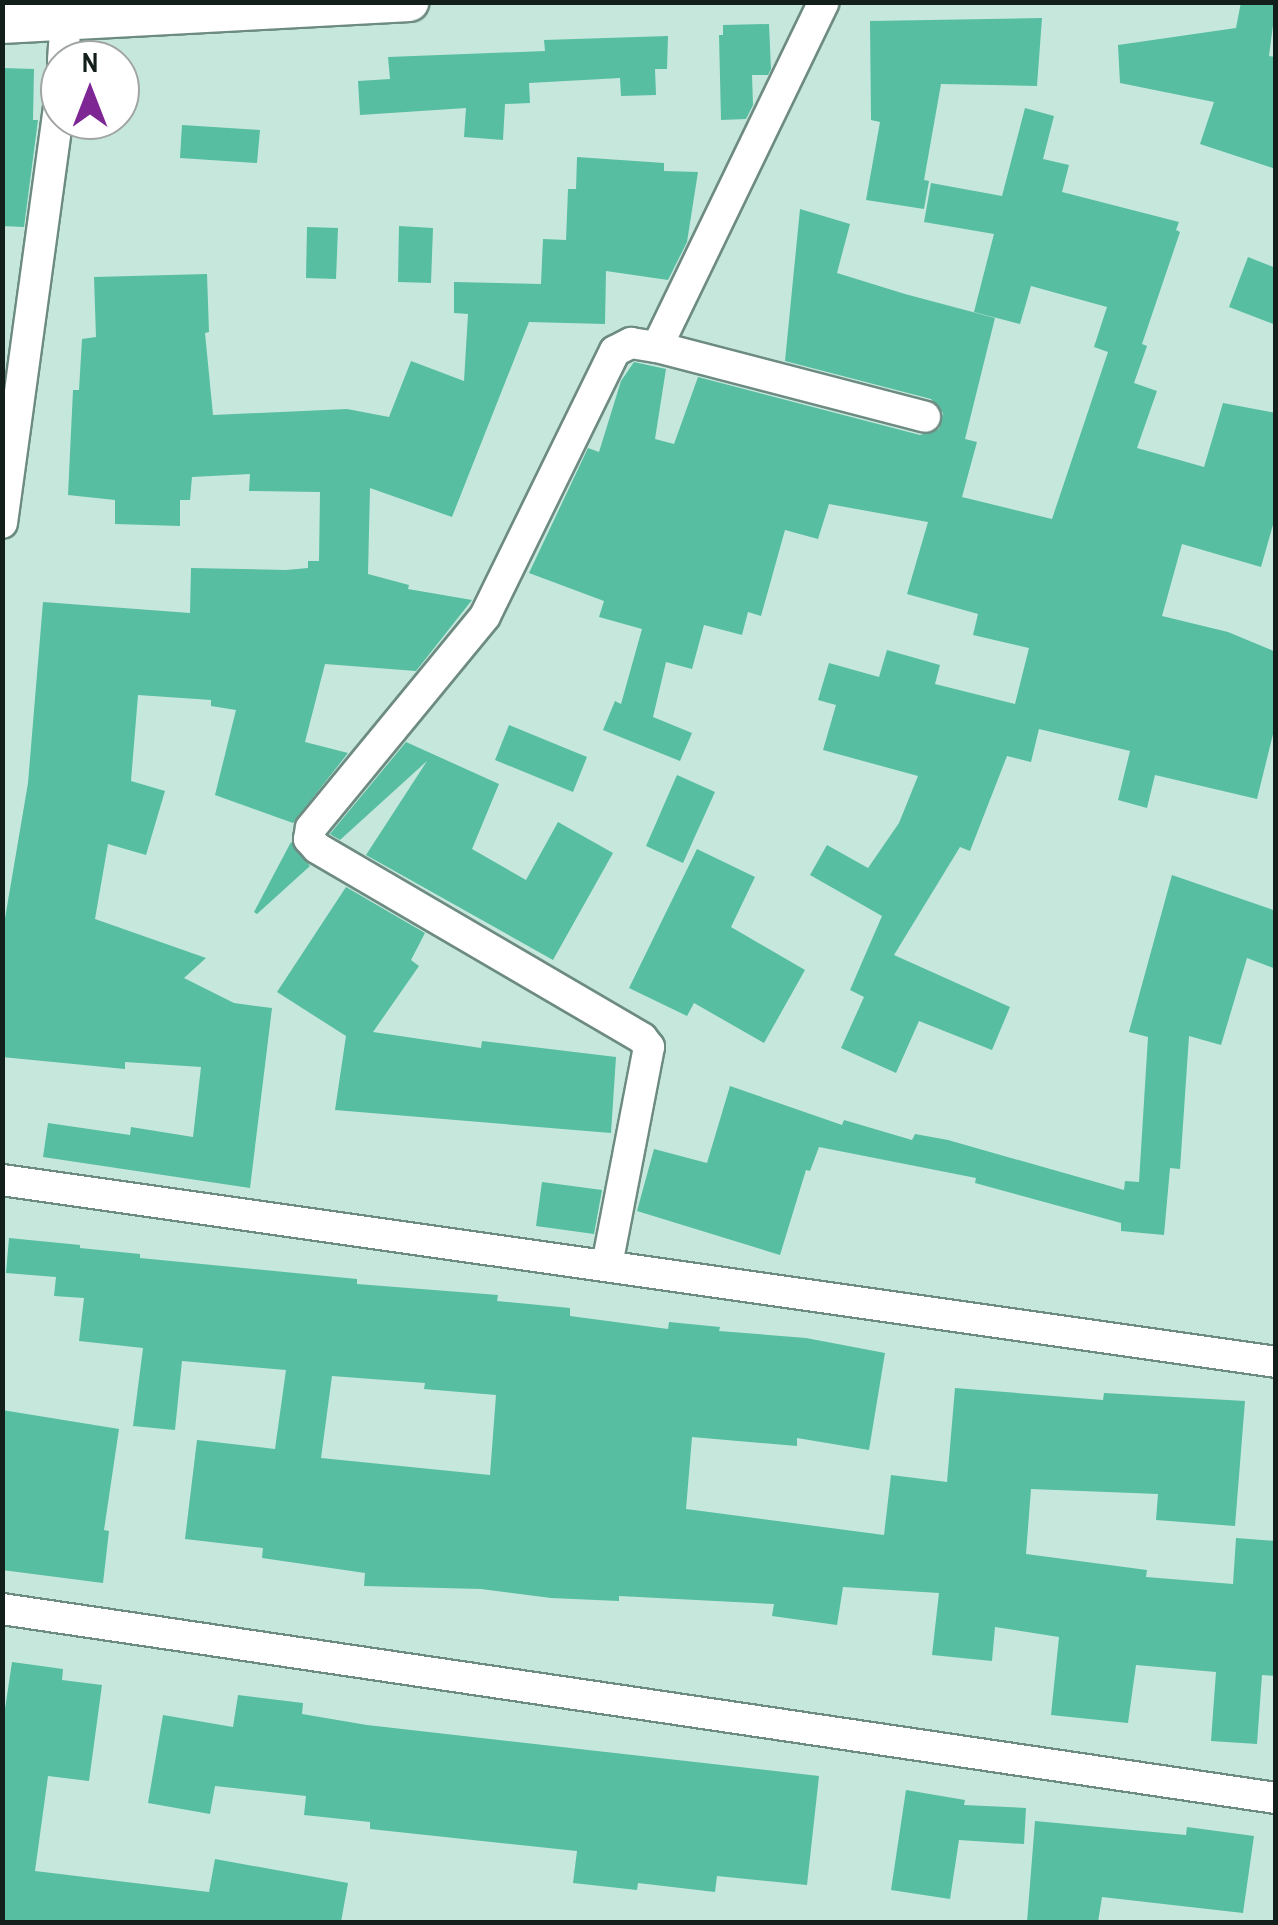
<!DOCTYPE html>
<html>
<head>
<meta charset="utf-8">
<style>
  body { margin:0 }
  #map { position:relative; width:1278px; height:1925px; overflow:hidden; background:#c6e7db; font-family:"Archivo Narrow",sans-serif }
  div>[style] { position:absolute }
  .building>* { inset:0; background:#57bea2 }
  .roads { filter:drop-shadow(2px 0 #6d8b81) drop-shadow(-2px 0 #6d8b81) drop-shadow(0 2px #6d8b81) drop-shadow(0 -2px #6d8b81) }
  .minor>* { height:30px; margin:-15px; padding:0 15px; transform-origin:15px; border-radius:15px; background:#fff }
  .tertiary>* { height:38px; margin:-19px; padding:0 19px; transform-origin:19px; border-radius:19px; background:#fff }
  span { translate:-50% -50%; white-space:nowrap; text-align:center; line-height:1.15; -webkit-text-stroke:9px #fff; paint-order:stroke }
  .frame { position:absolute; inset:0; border:5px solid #131f1b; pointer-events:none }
  .north { position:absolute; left:40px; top:40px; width:100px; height:100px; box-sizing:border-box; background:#fff; border:2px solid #a1a5a4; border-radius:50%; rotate:0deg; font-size:28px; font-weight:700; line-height:40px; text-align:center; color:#131f1b }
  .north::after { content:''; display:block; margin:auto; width:35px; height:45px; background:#7e2694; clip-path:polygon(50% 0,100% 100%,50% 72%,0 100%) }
</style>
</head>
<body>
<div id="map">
  <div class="building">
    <div style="clip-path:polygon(1241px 2px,1276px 2px,1269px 56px,1276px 57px,1276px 169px,1200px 144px,1214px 102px,1120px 83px,1118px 45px,1236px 28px)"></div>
    <div style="clip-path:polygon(1042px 18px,1037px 86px,941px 84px,924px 180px,929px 181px,924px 209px,866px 200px,880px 122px,871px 120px,870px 21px)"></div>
    <div style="clip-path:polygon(769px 24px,771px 69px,768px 75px,752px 75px,753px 105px,746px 119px,721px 120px,719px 35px,723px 35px,723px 25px)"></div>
    <div style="clip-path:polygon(668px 36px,667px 69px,655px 69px,656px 95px,621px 96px,620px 78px,529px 83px,530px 103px,505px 104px,503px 140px,464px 137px,466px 108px,360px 115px,358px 81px,390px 79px,388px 57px,545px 51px,544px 40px)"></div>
    <div style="clip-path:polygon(2px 68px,34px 69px,33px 120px,38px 120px,24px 227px,2px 226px)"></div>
    <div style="clip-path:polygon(1025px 108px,1054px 116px,1043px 159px,1069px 165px,1062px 192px,1179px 222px,1176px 230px,1180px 232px,1142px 344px,1147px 346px,1134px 383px,1157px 391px,1137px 448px,1204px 467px,1223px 403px,1276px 413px,1276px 514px,1261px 567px,1182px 544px,1162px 616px,1228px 632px,1276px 652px,1276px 722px,1257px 799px,1155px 775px,1147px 808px,1118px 800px,1130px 751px,1039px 729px,1031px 762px,1007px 756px,970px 851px,960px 847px,894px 955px,1010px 1007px,992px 1050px,919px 1021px,896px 1073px,841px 1048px,864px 997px,850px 990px,882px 916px,810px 875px,827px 845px,868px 868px,899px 823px,918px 776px,823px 750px,836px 705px,818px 700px,829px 663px,879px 677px,887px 650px,940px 665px,935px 684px,1015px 704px,1029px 648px,973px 635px,978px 614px,907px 594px,928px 522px,829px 504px,818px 539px,785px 530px,761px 616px,748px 612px,742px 635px,704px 625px,692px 669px,666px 662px,653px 717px,692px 733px,680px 761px,603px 730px,615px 701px,621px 704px,642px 629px,599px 617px,604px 601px,529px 573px,588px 448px,599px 452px,621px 381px,634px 362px,666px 369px,655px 439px,674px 444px,698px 377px,920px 435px,939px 429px,943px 413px,931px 399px,785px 361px,800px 209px,850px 224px,837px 273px,905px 294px,995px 318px,965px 439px,977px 442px,962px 497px,1052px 519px,1108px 352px,1094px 347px,1107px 307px,1031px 286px,1020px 324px,974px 312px,994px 234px,924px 222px,931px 183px,1002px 196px)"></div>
    <div style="clip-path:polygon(182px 125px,260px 130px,257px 163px,180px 158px)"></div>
    <div style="clip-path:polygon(577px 157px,664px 163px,664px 171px,698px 172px,687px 242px,668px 280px,606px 271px,605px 324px,529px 322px,452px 517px,370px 488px,368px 574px,409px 585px,408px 589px,472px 600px,416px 671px,325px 664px,305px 742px,348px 753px,293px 823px,215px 795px,236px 710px,211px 706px,211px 700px,138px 695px,131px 781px,165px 791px,146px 855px,108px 844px,95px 919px,206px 958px,184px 978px,234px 1003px,272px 1008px,250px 1188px,43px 1157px,48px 1123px,130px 1135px,131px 1127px,193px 1137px,201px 1067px,125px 1062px,125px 1069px,2px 1057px,2px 936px,28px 783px,43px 602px,190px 613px,191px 568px,286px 570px,308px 568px,308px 561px,319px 561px,320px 492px,249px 491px,250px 474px,192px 477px,190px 500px,180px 500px,180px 526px,115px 524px,115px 500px,68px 495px,73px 390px,79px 390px,82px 339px,96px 337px,94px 277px,207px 274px,209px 332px,205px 333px,213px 415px,347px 409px,389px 417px,411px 361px,464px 381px,468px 314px,454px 313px,454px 282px,541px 284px,543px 239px,566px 240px,568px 189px,576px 189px)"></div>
    <div style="clip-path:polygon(399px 226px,433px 228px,431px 283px,398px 282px)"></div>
    <div style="clip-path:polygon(307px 227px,338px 228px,336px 279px,306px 278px)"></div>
    <div style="clip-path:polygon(1248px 257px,1276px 268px,1276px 325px,1229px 307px)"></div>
    <div style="clip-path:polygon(509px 725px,587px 757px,573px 792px,495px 760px)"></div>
    <div style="clip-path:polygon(406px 742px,499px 784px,472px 849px,526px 880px,558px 822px,613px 853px,553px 960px,366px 855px,427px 761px,340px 840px,330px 834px)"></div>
    <div style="clip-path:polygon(677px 775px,715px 792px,683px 863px,646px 846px)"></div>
    <div style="clip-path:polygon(291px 842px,310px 866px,257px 914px,254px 912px)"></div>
    <div style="clip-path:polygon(697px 849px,755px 877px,731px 927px,805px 970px,764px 1043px,694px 1003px,687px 1016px,629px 988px)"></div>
    <div style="clip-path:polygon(1172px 875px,1276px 911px,1276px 969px,1247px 958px,1221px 1045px,1189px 1036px,1180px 1169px,1170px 1168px,1164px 1235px,1121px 1231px,1121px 1223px,975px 1183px,976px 1178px,819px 1147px,810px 1171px,806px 1170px,780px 1255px,637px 1211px,654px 1149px,707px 1163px,730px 1086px,842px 1125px,844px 1120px,912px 1140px,915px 1134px,948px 1140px,1124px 1190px,1125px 1181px,1139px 1182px,1148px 1037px,1129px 1032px)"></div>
    <div style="clip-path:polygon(346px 887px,425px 933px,411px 960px,419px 966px,373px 1032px,481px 1048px,482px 1041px,616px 1057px,611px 1133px,335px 1110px,346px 1036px,277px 992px)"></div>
    <div style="clip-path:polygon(542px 1182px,602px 1190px,594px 1234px,536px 1226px)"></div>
    <div style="clip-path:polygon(evenodd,9px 1238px,80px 1245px,80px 1248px,140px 1254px,140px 1258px,357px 1279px,357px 1284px,498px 1295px,497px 1301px,570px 1308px,570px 1316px,668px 1329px,669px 1322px,720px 1327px,719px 1331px,806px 1338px,885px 1353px,869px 1450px,797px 1438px,797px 1446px,692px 1437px,686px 1509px,884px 1535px,891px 1475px,947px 1482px,955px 1388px,1103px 1400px,1104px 1393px,1245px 1401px,1235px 1526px,1156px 1520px,1158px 1494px,1031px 1489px,1026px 1554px,1147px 1570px,1146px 1577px,1233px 1584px,1236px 1538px,1276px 1541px,1276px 1676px,1262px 1675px,1257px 1744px,1211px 1741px,1216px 1672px,1136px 1665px,1128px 1723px,1051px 1715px,1059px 1637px,995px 1627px,992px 1661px,932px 1655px,939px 1593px,843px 1587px,837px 1625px,772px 1616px,774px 1604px,619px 1596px,619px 1601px,551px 1598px,481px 1589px,364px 1586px,365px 1573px,262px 1558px,263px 1548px,185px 1539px,197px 1440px,275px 1449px,286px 1370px,182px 1361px,175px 1430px,133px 1426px,143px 1348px,79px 1341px,84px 1298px,54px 1296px,56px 1277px,6px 1273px,9px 1238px,332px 1376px,425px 1383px,424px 1389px,496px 1395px,490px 1475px,321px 1458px,332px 1376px)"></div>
    <div style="clip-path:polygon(2px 1410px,119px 1429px,104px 1530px,109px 1531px,103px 1583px,2px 1570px)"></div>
    <div style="clip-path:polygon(12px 1662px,63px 1669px,62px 1680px,102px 1685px,89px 1781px,48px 1776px,35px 1871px,209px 1892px,215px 1859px,348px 1883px,341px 1922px,2px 1922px,2px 1729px)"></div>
    <div style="clip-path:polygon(238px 1695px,303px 1703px,302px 1714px,367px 1725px,819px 1776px,807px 1885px,717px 1876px,715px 1892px,638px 1883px,637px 1890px,573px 1883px,577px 1851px,370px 1829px,370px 1822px,304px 1815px,306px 1796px,215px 1786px,210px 1814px,148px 1803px,163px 1715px,233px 1727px)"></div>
    <div style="clip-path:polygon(906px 1790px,965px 1800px,964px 1805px,1026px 1808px,1024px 1844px,959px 1840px,950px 1899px,891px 1890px)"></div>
    <div style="clip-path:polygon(1035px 1821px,1186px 1835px,1187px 1827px,1254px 1836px,1243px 1913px,1102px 1897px,1098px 1922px,1027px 1922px)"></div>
  </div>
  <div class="roads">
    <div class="minor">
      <div style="left:63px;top:60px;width:39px;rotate:-86deg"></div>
      <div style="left:657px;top:347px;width:277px;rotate:14.6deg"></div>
      <div style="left:2px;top:523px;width:426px;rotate:-82.2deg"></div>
      <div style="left:2px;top:1180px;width:1287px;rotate:8.13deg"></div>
      <div style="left:607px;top:1265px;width:222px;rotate:-79.1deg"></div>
      <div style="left:649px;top:1047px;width:11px;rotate:-128deg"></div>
      <div style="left:642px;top:1038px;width:376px;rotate:-149.7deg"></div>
      <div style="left:317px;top:848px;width:12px;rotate:-132deg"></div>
      <div style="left:309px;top:839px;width:11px;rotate:-80deg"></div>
      <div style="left:311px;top:828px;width:274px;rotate:-50.6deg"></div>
      <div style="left:485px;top:616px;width:295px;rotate:-63.9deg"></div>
      <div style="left:615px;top:351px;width:18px;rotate:-27deg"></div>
      <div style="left:631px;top:343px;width:26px;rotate:9deg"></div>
      <div style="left:657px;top:347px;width:383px;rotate:-64.2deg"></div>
      <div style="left:2px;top:1609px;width:1288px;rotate:8.44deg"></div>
    </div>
    <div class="tertiary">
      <div style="left:2px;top:24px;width:408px;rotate:-3.1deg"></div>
    </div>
  </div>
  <div class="frame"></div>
  <div class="north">N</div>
</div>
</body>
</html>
